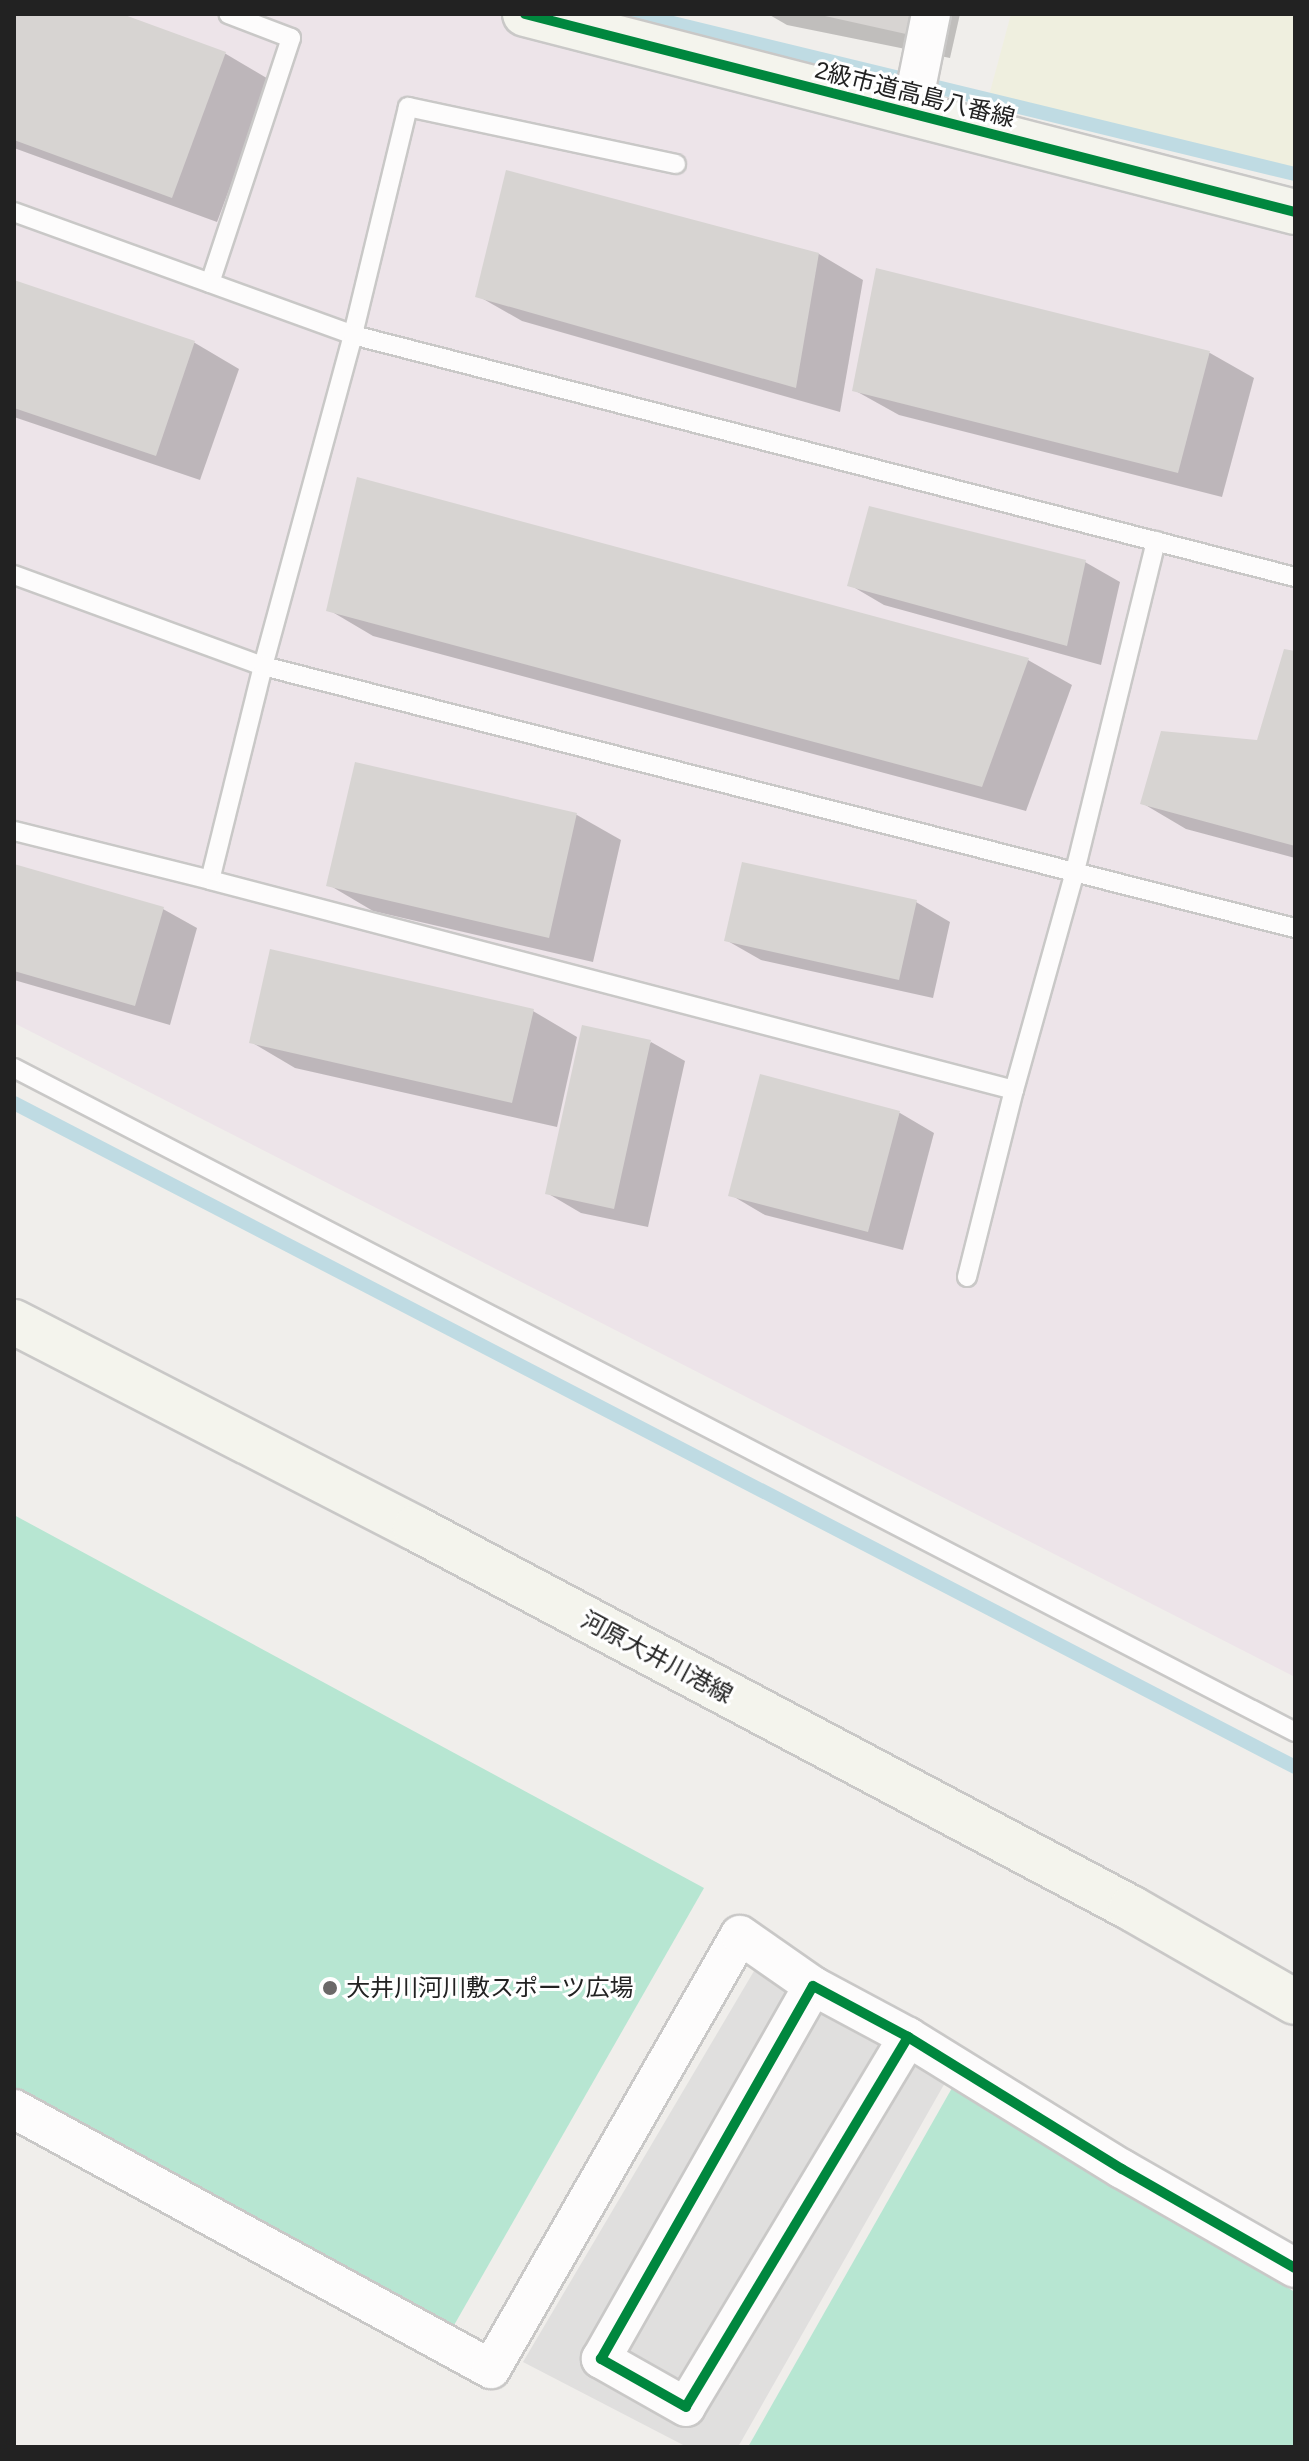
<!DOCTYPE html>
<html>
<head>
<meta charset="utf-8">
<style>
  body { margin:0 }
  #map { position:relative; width:1309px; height:2461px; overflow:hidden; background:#f0eeeb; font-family:Helvetica,"Noto Sans JP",sans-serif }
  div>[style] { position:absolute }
  .industrial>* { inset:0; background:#ede4e9 }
  .farmland>* { inset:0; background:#efefdf }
  .pitch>* { inset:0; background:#b7e6d2 }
  .parking>* { inset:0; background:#e0dfde }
  .shadow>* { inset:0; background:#0003 }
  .stream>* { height:14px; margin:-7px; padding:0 7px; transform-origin:7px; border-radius:7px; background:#bfdbe3 }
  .building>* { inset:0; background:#d7d4d2 }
  .roads { filter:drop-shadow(2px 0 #c9c8c7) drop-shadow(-2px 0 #c9c8c7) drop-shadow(0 2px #c9c8c7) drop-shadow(0 -2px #c9c8c7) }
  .lane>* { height:18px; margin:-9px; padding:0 9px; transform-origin:9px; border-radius:9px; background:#fdfcfc }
  .street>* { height:38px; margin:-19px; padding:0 19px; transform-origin:19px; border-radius:19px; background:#fdfcfc }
  .secondary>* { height:44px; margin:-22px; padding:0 22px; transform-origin:22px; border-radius:22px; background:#f4f4ed }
  .cycleway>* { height:10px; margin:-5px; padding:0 5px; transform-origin:5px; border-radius:5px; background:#00873e }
  .dots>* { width:22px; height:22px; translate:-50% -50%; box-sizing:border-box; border:4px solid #fff; border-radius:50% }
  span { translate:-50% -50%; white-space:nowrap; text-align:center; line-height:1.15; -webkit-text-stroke:6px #fff; paint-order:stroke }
  .street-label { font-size:24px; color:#222 }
  .poi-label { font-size:24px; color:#222 }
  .left { translate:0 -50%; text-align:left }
  .frame { position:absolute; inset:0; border:16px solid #222; pointer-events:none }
</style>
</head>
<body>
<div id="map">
  <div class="industrial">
    <div style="clip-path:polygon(14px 14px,591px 14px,1295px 213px,1295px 1677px,14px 1023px)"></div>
  </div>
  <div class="farmland">
    <div style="clip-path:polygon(1011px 14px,1295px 14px,1295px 181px,987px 103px)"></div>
  </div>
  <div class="pitch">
    <div style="clip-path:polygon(14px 1515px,704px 1888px,453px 2327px,14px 2088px)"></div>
    <div style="clip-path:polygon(952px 2088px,1295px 2292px,1295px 2447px,748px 2447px)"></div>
  </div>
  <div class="parking">
    <div style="clip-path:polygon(754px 1971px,946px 2081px,738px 2447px,687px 2447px,523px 2362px)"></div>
  </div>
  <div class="shadow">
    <div style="clip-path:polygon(14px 14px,116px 14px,226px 54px,270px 80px,217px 222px,14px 148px)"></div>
    <div style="clip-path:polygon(768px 14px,960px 14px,950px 58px,787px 25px)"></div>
    <div style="clip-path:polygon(819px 254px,863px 280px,840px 412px,522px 321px,478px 296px)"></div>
    <div style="clip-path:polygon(878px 271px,1210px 353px,1254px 378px,1222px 497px,899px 415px,854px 390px)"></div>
    <div style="clip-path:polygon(14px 282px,195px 343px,239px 369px,200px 480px,14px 417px)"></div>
    <div style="clip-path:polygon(359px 480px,1028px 660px,1072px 685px,1026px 811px,373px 636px,329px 610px)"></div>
    <div style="clip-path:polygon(1085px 562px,1120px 582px,1101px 665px,884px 605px,850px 585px)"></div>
    <div style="clip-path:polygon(1295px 653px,1295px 858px,1186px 829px,1142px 803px,1259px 743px)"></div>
    <div style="clip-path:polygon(357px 765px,577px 815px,621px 840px,593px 962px,373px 911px,329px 885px)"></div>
    <div style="clip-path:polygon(14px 866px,163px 909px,197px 928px,170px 1025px,14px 980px)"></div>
    <div style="clip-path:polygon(916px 902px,950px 922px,933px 998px,761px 960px,726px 940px)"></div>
    <div style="clip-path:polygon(533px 1011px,577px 1037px,557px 1127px,295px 1068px,251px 1042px)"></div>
    <div style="clip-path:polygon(651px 1042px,685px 1061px,648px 1227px,581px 1213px,547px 1193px)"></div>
    <div style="clip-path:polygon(762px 1077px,900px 1113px,934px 1133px,903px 1250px,765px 1215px,731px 1195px)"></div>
  </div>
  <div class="stream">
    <div style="left:636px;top:14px;width:678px;rotate:13.65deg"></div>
    <div style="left:14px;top:1103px;width:1443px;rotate:27.4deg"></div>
  </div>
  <div class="building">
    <div style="clip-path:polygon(14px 14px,122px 14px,226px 52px,172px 198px,14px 140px)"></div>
    <div style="clip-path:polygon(816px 14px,911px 14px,906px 34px)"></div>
    <div style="clip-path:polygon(506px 170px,819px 253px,796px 388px,475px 297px)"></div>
    <div style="clip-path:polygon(876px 268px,1210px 351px,1178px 473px,852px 391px)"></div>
    <div style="clip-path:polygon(14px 280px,195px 341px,156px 456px,14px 408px)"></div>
    <div style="clip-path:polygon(357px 477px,1029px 658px,982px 787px,326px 611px)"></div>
    <div style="clip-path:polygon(869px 506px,1086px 560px,1067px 646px,847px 586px)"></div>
    <div style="clip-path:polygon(1284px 649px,1295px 651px,1295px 846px,1140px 804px,1161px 731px,1257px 740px)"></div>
    <div style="clip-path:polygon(355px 762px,577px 813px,549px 938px,326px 886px)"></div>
    <div style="clip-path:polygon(742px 862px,917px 900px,899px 980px,724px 941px)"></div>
    <div style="clip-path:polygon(14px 864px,164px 907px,135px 1006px,14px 971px)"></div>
    <div style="clip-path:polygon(270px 949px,534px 1009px,512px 1103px,249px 1043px)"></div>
    <div style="clip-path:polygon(582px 1025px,651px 1040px,614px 1209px,545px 1194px)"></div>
    <div style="clip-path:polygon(760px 1074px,900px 1111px,868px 1232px,728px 1196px)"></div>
  </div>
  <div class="roads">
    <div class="lane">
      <div style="left:676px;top:164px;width:274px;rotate:-168deg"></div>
      <div style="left:408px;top:107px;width:235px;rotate:103.6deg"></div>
      <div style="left:353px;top:335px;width:343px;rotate:105.2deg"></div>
      <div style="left:263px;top:666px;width:220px;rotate:103.9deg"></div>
      <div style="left:210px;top:880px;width:831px;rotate:14.64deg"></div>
      <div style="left:1014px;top:1090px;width:227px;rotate:-74.4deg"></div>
      <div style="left:1075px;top:871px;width:340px;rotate:-76.2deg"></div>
      <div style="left:14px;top:212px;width:361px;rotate:19.9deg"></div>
      <div style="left:353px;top:335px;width:973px;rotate:14.41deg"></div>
      <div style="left:210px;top:283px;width:258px;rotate:-71.7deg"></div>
      <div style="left:291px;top:38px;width:67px;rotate:-159.1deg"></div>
      <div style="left:14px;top:575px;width:265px;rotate:20.1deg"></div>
      <div style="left:263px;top:666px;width:1065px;rotate:14.25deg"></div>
      <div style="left:14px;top:831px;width:202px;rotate:14deg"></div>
      <div style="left:14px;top:1068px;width:1443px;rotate:27.4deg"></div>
      <div style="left:967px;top:1277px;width:193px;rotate:-75.9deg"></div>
    </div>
    <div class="street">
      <div style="left:911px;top:113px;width:101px;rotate:-78.6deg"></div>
      <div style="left:908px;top:2037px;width:431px;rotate:121deg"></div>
      <div style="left:686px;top:2407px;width:98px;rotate:-150.5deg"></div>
      <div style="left:601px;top:2359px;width:429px;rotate:-60.4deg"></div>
      <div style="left:813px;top:1986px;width:108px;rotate:28.2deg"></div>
      <div style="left:908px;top:2037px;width:251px;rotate:31.7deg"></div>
      <div style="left:1122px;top:2169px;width:199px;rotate:29.8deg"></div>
      <div style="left:14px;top:2109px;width:543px;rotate:28.59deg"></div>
      <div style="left:491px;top:2369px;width:500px;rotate:-60.16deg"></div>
      <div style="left:740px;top:1935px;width:89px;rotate:34.9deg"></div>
    </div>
    <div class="secondary">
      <div style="left:525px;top:14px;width:795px;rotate:14.42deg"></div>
      <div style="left:14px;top:1322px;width:451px;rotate:27.2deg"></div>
      <div style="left:415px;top:1528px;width:811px;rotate:27.96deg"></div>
      <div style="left:1131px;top:1908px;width:189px;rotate:29.8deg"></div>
    </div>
  </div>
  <div class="cycleway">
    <div style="left:525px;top:14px;width:795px;rotate:14.42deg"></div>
    <div style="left:908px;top:2037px;width:431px;rotate:121deg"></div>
    <div style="left:686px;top:2407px;width:98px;rotate:-150.5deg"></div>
    <div style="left:601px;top:2359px;width:429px;rotate:-60.4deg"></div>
    <div style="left:813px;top:1986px;width:108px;rotate:28.2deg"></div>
    <div style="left:908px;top:2037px;width:251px;rotate:31.7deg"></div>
    <div style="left:1122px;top:2169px;width:199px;rotate:29.8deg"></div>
  </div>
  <div class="dots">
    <div style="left:330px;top:1988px;background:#6a6968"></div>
  </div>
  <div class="street-label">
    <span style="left:915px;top:94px;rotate:14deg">2級市道高島八番線</span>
    <span style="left:657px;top:1657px;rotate:28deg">河原大井川港線</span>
  </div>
  <div class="poi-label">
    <span class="left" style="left:346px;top:1988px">大井川河川敷スポーツ広場</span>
  </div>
  <div class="frame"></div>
</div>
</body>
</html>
